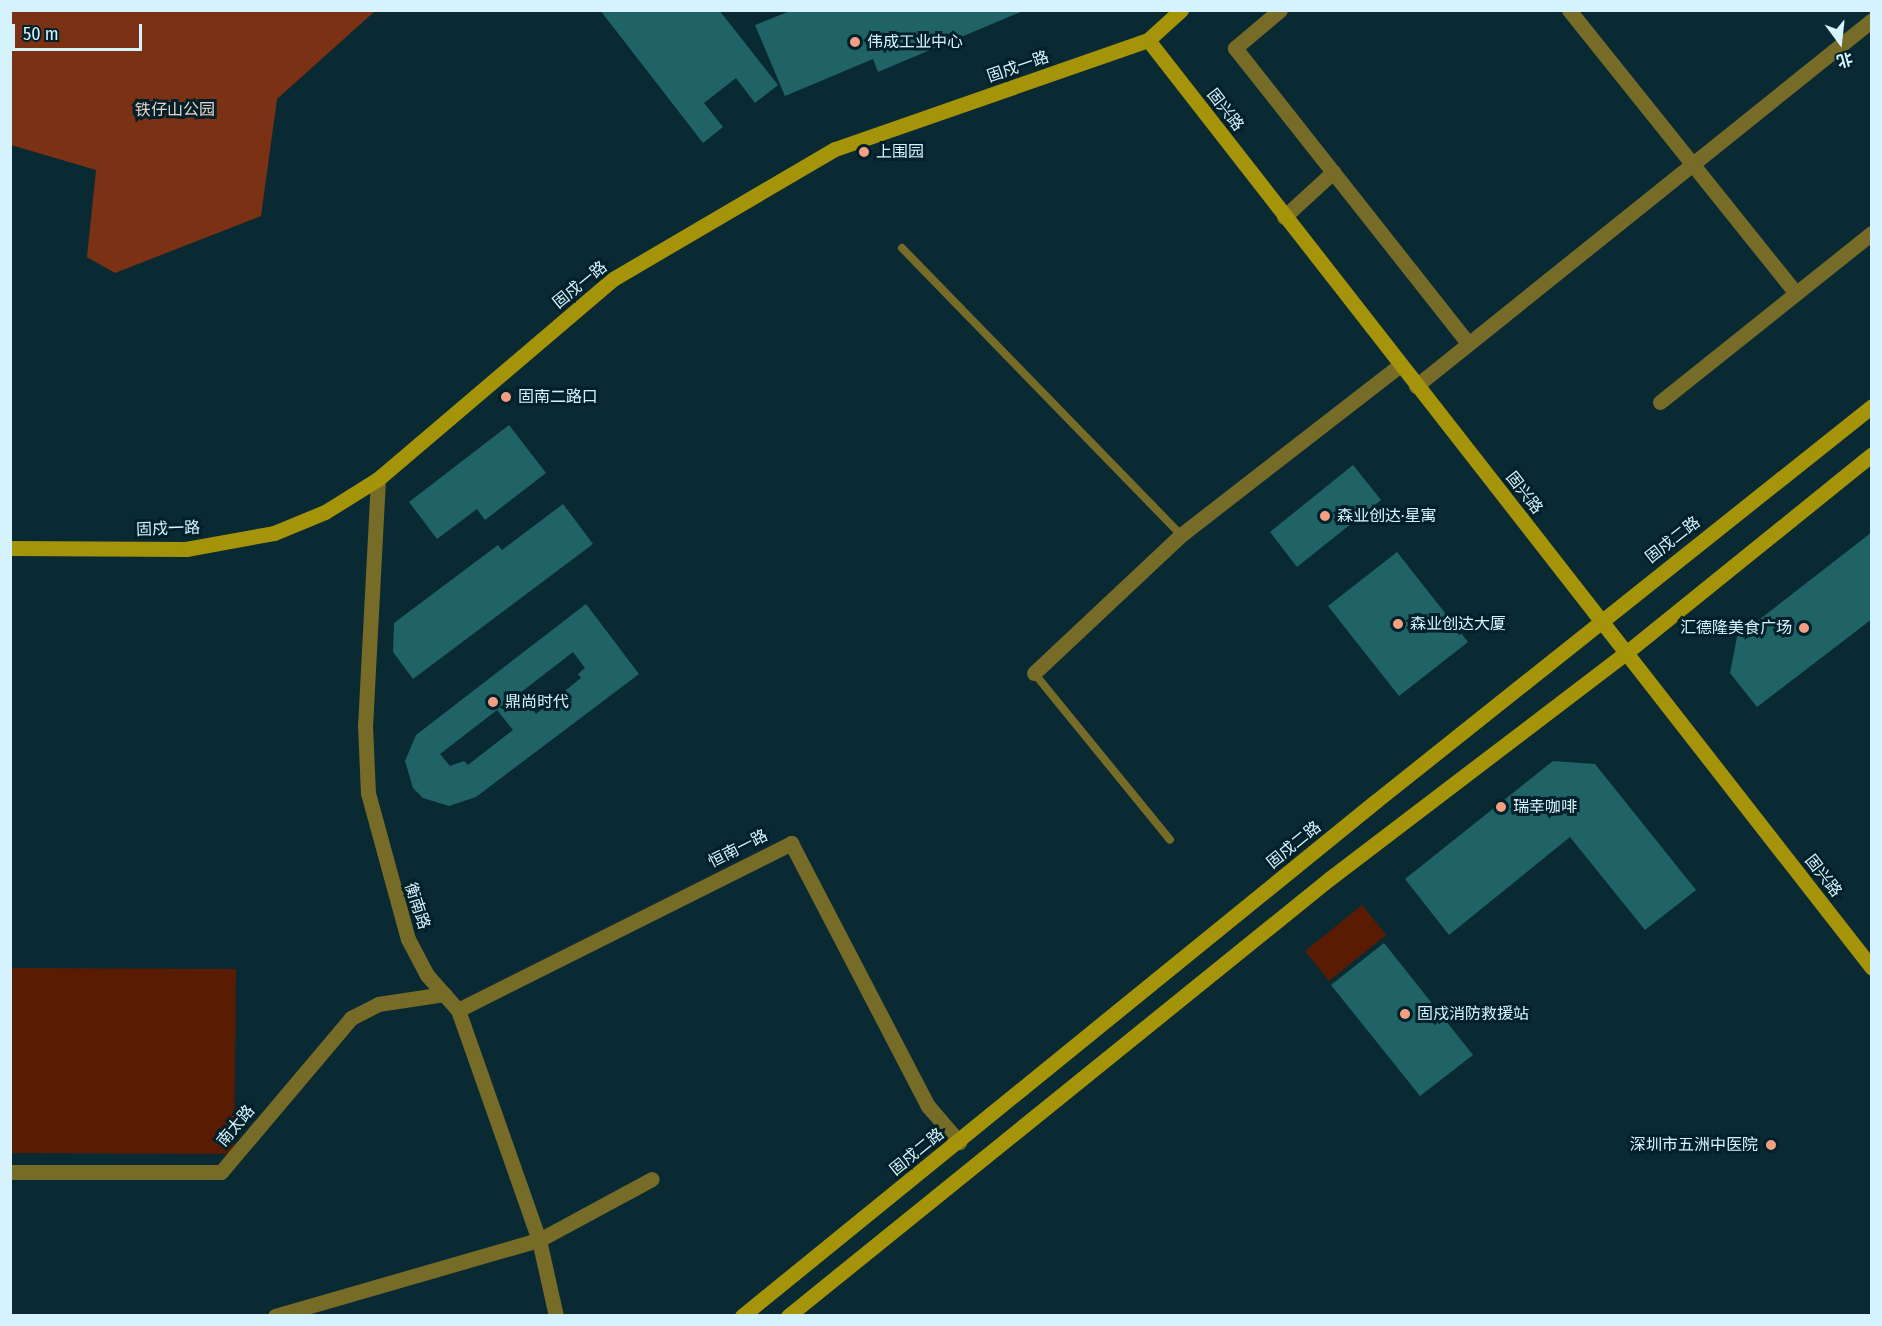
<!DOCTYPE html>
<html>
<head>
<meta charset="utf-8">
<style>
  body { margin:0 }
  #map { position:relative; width:1882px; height:1326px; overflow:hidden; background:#0a2a33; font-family:"Fira Sans Condensed","Noto Sans SC",sans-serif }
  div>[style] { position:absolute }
  .green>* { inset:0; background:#591c02 }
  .forest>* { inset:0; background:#7b3114 }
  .building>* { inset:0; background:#1f6366 }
  .lane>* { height:8px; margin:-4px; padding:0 4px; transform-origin:4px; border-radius:4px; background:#766b27 }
  .street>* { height:15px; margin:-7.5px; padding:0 7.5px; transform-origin:7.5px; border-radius:7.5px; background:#766b27 }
  .secondary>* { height:15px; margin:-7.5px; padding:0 7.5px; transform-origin:7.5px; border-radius:7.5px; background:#a59309 }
  .dots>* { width:16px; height:16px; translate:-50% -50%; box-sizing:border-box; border:3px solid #012029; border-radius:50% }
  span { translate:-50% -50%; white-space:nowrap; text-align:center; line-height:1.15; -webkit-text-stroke:6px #012029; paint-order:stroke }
  .poi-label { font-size:16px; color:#d6f3fd }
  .left { translate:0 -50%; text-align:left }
  .right { translate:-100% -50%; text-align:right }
  .street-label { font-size:16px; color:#d6f3fd }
  .park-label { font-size:16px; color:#edd1c8 }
  .frame { position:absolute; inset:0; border:12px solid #d6f3fd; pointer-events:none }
  .north { position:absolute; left:1810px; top:12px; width:60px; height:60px; -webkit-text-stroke:4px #012029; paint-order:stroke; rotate:165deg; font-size:16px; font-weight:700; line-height:24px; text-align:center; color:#d6f3fd }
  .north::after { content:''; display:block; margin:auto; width:21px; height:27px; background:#d6f3fd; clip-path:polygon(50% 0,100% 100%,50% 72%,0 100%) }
  .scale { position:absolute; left:12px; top:24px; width:130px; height:27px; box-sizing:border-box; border:3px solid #d6f3fd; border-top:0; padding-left:8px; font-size:18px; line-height:21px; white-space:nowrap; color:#d6f3fd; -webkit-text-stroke:4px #012029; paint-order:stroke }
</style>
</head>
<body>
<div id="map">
  <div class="green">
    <div style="clip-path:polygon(1362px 905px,1386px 935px,1329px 981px,1305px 951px)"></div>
    <div style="clip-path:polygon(11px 968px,236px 969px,234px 1154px,11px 1153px)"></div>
  </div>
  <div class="forest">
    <div style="clip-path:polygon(10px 11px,11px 10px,375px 11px,277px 99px,261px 216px,115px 273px,87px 257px,96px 170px,11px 145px)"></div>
  </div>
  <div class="building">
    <div style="clip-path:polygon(600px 10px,719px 10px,778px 85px,755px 103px,736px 78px,704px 103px,723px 127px,703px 143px)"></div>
    <div style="clip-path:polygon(790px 11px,1023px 11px,878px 72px,873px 59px,785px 96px,755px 25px)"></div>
    <div style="clip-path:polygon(509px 425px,546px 473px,485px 520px,477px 509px,437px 539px,409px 502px)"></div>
    <div style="clip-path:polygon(1353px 465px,1381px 500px,1297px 567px,1270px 532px)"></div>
    <div style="clip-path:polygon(563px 504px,593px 544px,413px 679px,393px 652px,394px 623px,498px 545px,502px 550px)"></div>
    <div style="clip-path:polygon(1872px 532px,1872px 619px,1757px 707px,1730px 673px,1737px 637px)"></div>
    <div style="clip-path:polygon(1397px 552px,1468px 642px,1399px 696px,1328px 606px)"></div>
    <div style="clip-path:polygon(evenodd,586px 604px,639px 674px,476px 797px,449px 806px,423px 798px,413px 788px,405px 761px,416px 735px,586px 604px,573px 652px,585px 668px,578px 674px,581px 678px,536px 714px,520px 693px,573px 652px,586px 604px,497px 710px,513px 730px,468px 765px,464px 761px,450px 766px,440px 754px,497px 710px)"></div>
    <div style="clip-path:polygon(1553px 761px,1595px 764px,1696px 890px,1645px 930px,1570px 837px,1449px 935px,1405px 879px)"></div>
    <div style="clip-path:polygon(1384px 943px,1473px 1055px,1420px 1096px,1331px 985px)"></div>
  </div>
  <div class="lane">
    <div style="left:902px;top:248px;width:400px;rotate:45.8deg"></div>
    <div style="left:1034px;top:673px;width:215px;rotate:50.8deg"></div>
  </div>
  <div class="street">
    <div style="left:1280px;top:10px;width:59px;rotate:139.8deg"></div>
    <div style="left:1235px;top:48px;width:375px;rotate:51.7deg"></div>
    <div style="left:1569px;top:10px;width:363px;rotate:51.3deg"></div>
    <div style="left:1284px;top:217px;width:67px;rotate:-42.6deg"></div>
    <div style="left:1416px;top:386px;width:585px;rotate:-38.75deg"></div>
    <div style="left:1660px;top:402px;width:271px;rotate:-38.6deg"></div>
    <div style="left:378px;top:479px;width:246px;rotate:93deg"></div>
    <div style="left:365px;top:725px;width:68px;rotate:87.5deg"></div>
    <div style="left:368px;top:793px;width:151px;rotate:74.7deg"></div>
    <div style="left:408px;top:939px;width:41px;rotate:62.2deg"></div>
    <div style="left:427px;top:975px;width:47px;rotate:48.5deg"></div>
    <div style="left:458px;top:1010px;width:244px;rotate:70.6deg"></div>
    <div style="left:539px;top:1240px;width:78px;rotate:77.4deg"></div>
    <div style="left:1034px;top:673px;width:202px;rotate:-43.2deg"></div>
    <div style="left:1181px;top:535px;width:277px;rotate:-37.8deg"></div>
    <div style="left:458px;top:1010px;width:373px;rotate:-26.6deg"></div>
    <div style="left:791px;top:843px;width:297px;rotate:62.5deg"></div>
    <div style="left:928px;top:1106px;width:48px;rotate:49.3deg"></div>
    <div style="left:10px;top:1172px;width:211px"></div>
    <div style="left:221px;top:1172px;width:202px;rotate:-49.8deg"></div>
    <div style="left:351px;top:1018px;width:30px;rotate:-27deg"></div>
    <div style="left:378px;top:1004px;width:67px;rotate:-8.6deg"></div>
    <div style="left:275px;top:1316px;width:275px;rotate:-16.1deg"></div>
    <div style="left:539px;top:1240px;width:128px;rotate:-28.4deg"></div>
  </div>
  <div class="secondary">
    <div style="left:1148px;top:40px;width:1177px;rotate:52.04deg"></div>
    <div style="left:10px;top:548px;width:176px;rotate:0.3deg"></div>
    <div style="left:186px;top:549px;width:89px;rotate:-10.3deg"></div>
    <div style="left:274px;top:533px;width:55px;rotate:-22.4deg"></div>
    <div style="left:325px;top:512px;width:62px;rotate:-31.9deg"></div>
    <div style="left:378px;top:479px;width:309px;rotate:-40.4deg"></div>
    <div style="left:613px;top:279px;width:257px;rotate:-30.4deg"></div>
    <div style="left:835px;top:149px;width:331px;rotate:-19.2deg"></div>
    <div style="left:1148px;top:40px;width:45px;rotate:-42.3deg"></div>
    <div style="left:742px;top:1316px;width:817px;rotate:-39.09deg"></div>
    <div style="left:1376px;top:801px;width:634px;rotate:-38.53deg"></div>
    <div style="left:788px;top:1316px;width:695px;rotate:-38.93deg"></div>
    <div style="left:1329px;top:879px;width:375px;rotate:-37.3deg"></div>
    <div style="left:1627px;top:652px;width:315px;rotate:-38.9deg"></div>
  </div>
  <div class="dots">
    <div style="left:855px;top:42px;background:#f3a082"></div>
    <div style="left:864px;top:152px;background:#f3a082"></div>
    <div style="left:506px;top:397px;background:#f3a082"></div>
    <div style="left:1325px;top:516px;background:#f3a082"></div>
    <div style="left:1398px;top:624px;background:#f3a082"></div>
    <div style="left:1804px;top:628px;background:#f3a082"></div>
    <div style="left:493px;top:702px;background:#f3a082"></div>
    <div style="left:1501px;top:807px;background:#f3a082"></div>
    <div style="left:1405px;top:1014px;background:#f3a082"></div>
    <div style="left:1771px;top:1145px;background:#f3a082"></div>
  </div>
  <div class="poi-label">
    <span class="left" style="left:867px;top:42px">伟成工业中心</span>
    <span class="left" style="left:876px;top:152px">上围园</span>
    <span class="left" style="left:518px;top:397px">固南二路口</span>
    <span class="left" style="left:1337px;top:516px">森业创达·星寓</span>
    <span class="left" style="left:1410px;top:624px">森业创达大厦</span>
    <span class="right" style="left:1792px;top:628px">汇德隆美食广场</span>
    <span class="left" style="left:505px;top:702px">鼎尚时代</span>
    <span class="left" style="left:1513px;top:807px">瑞幸咖啡</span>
    <span class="left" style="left:1417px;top:1014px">固戍消防救援站</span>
    <span class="right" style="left:1758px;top:1145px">深圳市五洲中医院</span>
  </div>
  <div class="street-label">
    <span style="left:1018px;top:67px;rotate:-19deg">固戍一路</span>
    <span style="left:1225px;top:110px;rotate:52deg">固兴路</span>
    <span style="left:580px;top:285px;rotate:-39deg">固戍一路</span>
    <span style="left:1524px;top:493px;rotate:52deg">固兴路</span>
    <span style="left:168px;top:529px;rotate:-2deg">固戍一路</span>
    <span style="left:1673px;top:540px;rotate:-38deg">固戍二路</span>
    <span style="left:1294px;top:845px;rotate:-39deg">固戍二路</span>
    <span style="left:738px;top:849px;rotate:-27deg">恒南一路</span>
    <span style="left:1823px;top:876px;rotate:52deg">固兴路</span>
    <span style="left:417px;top:906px;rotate:72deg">衡南路</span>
    <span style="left:236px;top:1126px;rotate:-50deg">南太路</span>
    <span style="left:917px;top:1152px;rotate:-39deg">固戍二路</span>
  </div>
  <div class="park-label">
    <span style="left:175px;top:110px">铁仔山公园</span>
  </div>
  <div class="frame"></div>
  <div class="north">北</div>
  <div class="scale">50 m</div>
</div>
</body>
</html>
